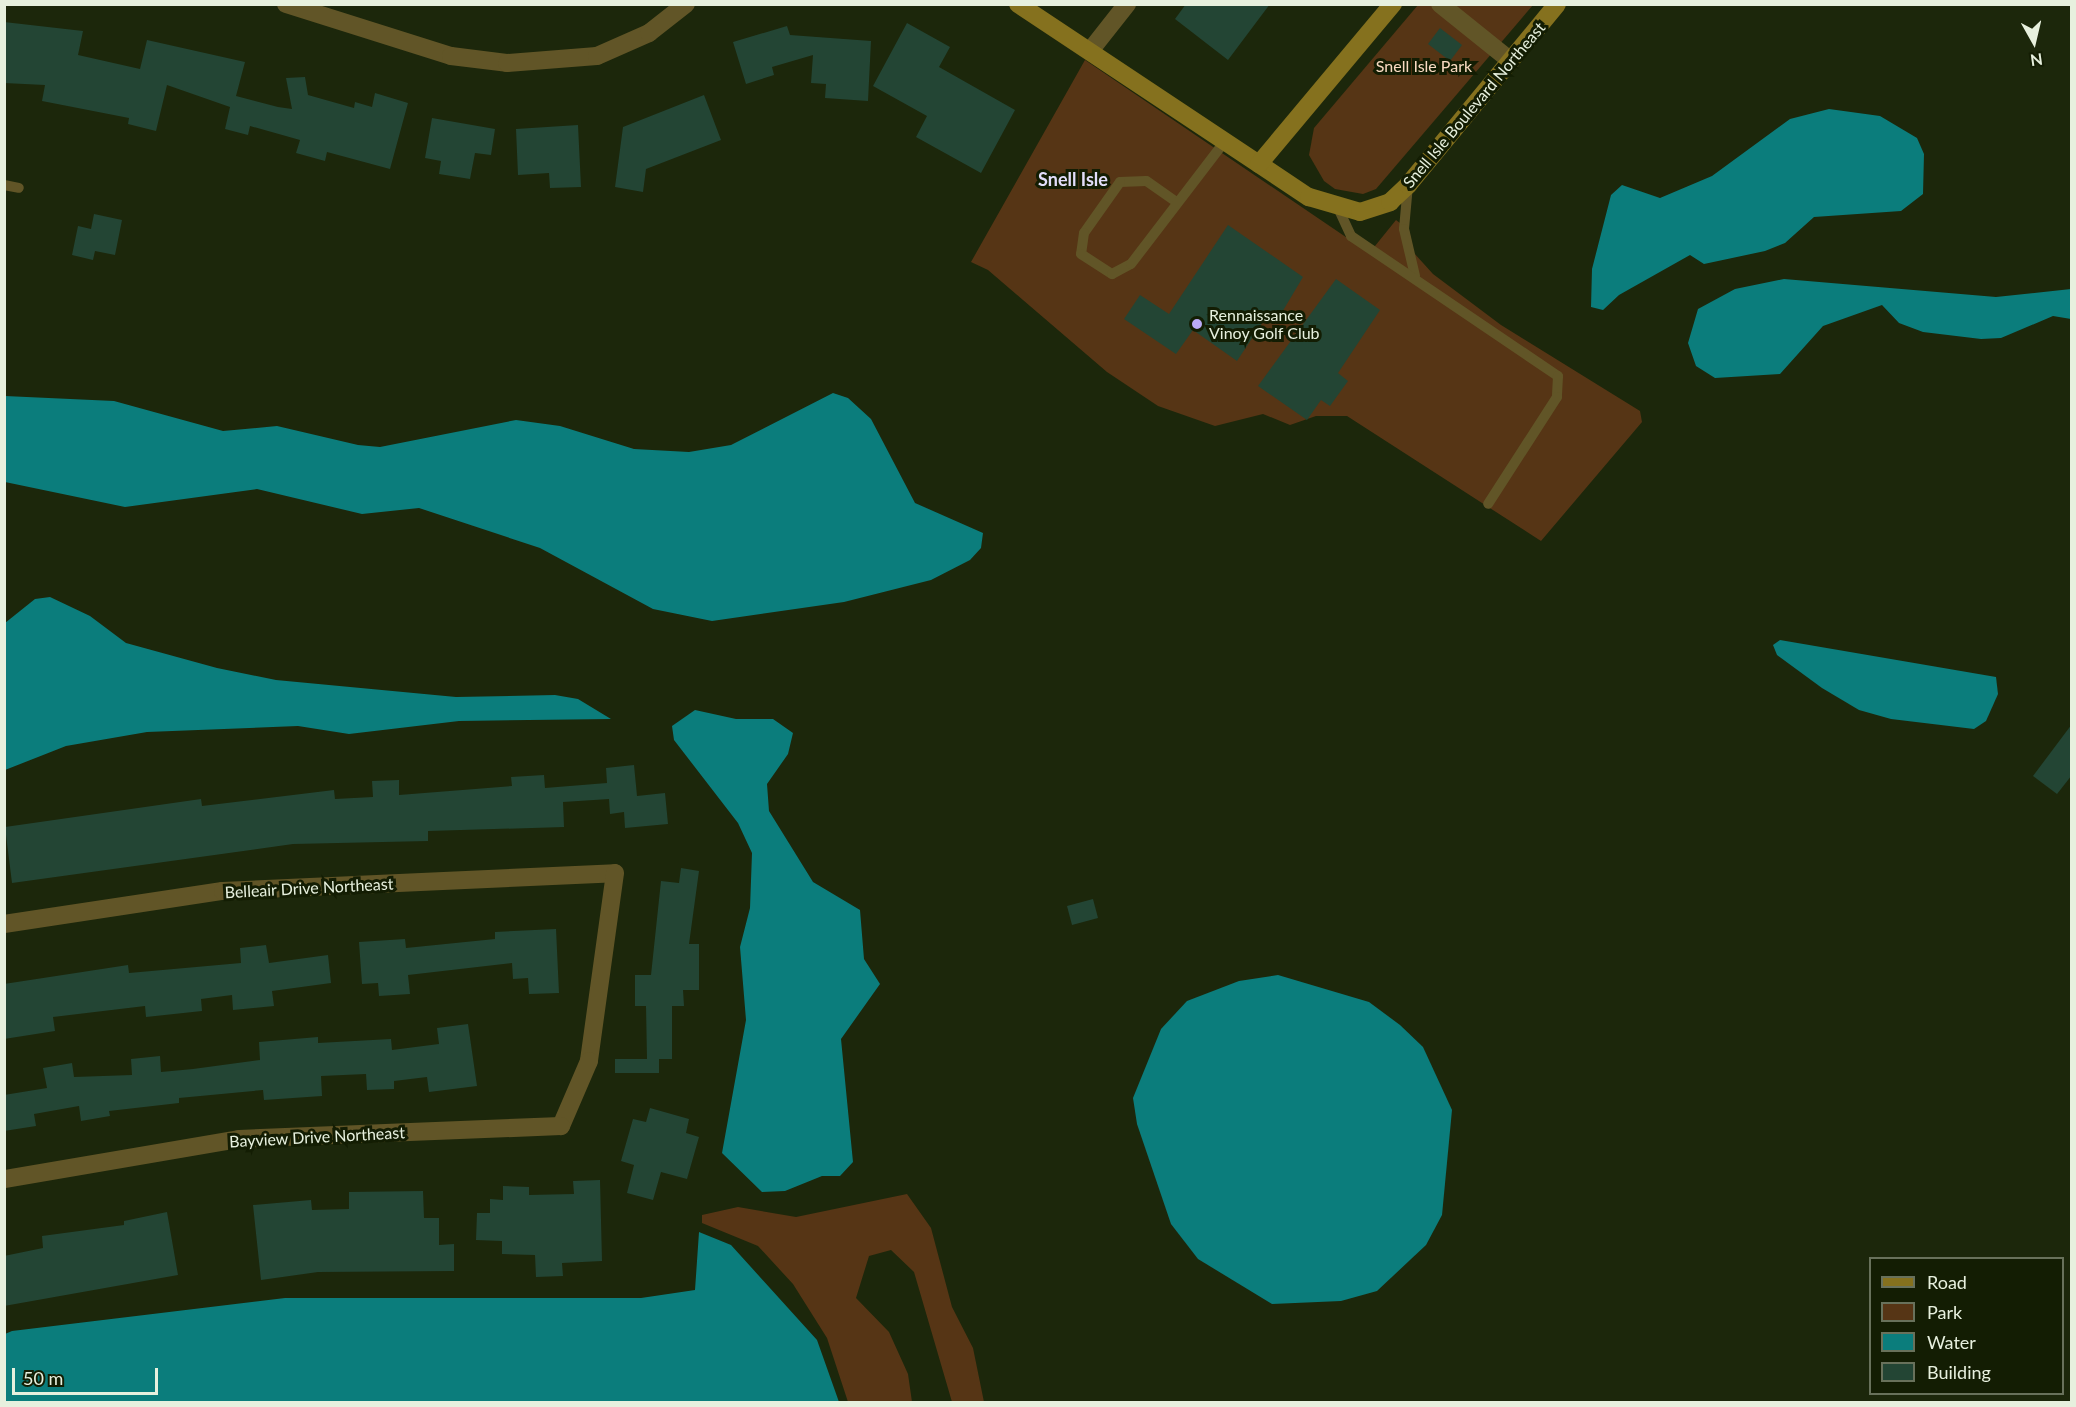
<!DOCTYPE html>
<html>
<head>
<meta charset="utf-8">
<style>
  body { margin:0 }
  #map { position:relative; width:2076px; height:1407px; overflow:hidden; background:#1c270b; font-family:Lato,sans-serif }
  div>[style] { position:absolute }
  .green>* { inset:0; background:#563515 }
  .water>* { inset:0; background:#0b7d7c }
  .building>* { inset:0; background:#234534 }
  .lane>* { height:10px; margin:-5px; padding:0 5px; transform-origin:5px; border-radius:5px; background:#615527 }
  .street>* { height:18px; margin:-9px; padding:0 9px; transform-origin:9px; border-radius:9px; background:#615527 }
  .secondary>* { height:18px; margin:-9px; padding:0 9px; transform-origin:9px; border-radius:9px; background:#85711e }
  .dots>* { width:16px; height:16px; translate:-50% -50%; box-sizing:border-box; border:3px solid #131d03; border-radius:50% }
  span { translate:-50% -50%; white-space:nowrap; text-align:center; line-height:1.15; -webkit-text-stroke:6px #131d03; paint-order:stroke }
  .park-label { font-size:16px; color:#f9dbc2 }
  .street-label { font-size:16px; color:#e7f0de }
  .poi-label { font-size:16px; color:#e7f0de }
  .left { translate:0 -50%; text-align:left }
  .neighbourhood-label { font-size:18px; color:#e2ddfa; font-weight:700 }
  .frame { position:absolute; inset:0; border:6px solid #e7f0de; pointer-events:none }
  .legend { position:absolute; left:1869px; top:1257px; width:195px; height:138px; box-sizing:border-box; background:#131d03; border:2px solid #68715b; margin:0; padding:8px 10px; list-style:none; font-size:18px; color:#e7f0de }
  .legend li { display:flex; align-items:center; gap:12px; height:30px }
  .legend b { width:30px; border:2px solid #68715b }
  .north { position:absolute; left:2004px; top:12px; width:60px; height:60px; -webkit-text-stroke:4px #131d03; paint-order:stroke; rotate:172deg; font-size:16px; font-weight:700; line-height:24px; text-align:center; color:#e7f0de }
  .north::after { content:''; display:block; margin:auto; width:21px; height:27px; background:#e7f0de; clip-path:polygon(50% 0,100% 100%,50% 72%,0 100%) }
  .scale { position:absolute; left:12px; top:1368px; width:146px; height:27px; box-sizing:border-box; border:3px solid #e7f0de; border-top:0; padding-left:8px; font-size:18px; line-height:21px; white-space:nowrap; color:#e7f0de; -webkit-text-stroke:4px #131d03; paint-order:stroke }
</style>
</head>
<body>
<div id="map">
  <div class="green">
    <div style="clip-path:polygon(1418px 5px,1533px 5px,1376px 189px,1363px 194px,1335px 189px,1324px 181px,1309px 155px,1314px 128px)"></div>
    <div style="clip-path:polygon(1085px 60px,1362px 248px,1375px 246px,1396px 220px,1409px 230px,1414px 253px,1433px 274px,1501px 325px,1640px 411px,1642px 422px,1541px 541px,1347px 416px,1316px 416px,1290px 425px,1263px 414px,1215px 426px,1158px 406px,1107px 372px,988px 270px,971px 262px)"></div>
    <div style="clip-path:polygon(907px 1194px,931px 1228px,952px 1307px,973px 1348px,984px 1402px,952px 1402px,914px 1272px,891px 1250px,869px 1256px,856px 1298px,889px 1332px,908px 1374px,912px 1402px,848px 1402px,827px 1338px,793px 1284px,758px 1246px,702px 1223px,702px 1215px,738px 1207px,796px 1217px)"></div>
  </div>
  <div class="water">
    <div style="clip-path:polygon(1829px 109px,1880px 116px,1917px 138px,1924px 154px,1923px 194px,1901px 211px,1814px 217px,1785px 243px,1765px 251px,1704px 264px,1690px 255px,1619px 295px,1603px 310px,1591px 307px,1592px 269px,1611px 195px,1622px 185px,1660px 198px,1712px 176px,1790px 119px)"></div>
    <div style="clip-path:polygon(1784px 279px,1996px 297px,2071px 289px,2071px 319px,2053px 316px,2001px 338px,1981px 339px,1923px 332px,1899px 323px,1882px 305px,1823px 326px,1780px 374px,1715px 378px,1696px 366px,1688px 343px,1698px 309px,1735px 289px)"></div>
    <div style="clip-path:polygon(833px 393px,848px 398px,871px 419px,915px 503px,983px 533px,981px 548px,970px 560px,931px 580px,844px 602px,712px 621px,653px 609px,540px 548px,419px 508px,362px 514px,257px 489px,125px 507px,5px 482px,5px 396px,114px 401px,223px 431px,277px 426px,358px 445px,380px 447px,516px 420px,560px 426px,634px 449px,689px 452px,731px 445px)"></div>
    <div style="clip-path:polygon(50px 597px,90px 616px,126px 643px,217px 668px,276px 680px,456px 697px,555px 695px,578px 699px,611px 719px,459px 721px,349px 734px,298px 726px,147px 732px,66px 746px,5px 770px,5px 623px,35px 599px)"></div>
    <div style="clip-path:polygon(1780px 640px,1996px 677px,1998px 694px,1986px 721px,1974px 729px,1891px 719px,1859px 710px,1822px 688px,1777px 655px,1773px 645px)"></div>
    <div style="clip-path:polygon(695px 710px,736px 719px,773px 719px,793px 733px,788px 754px,767px 784px,769px 811px,813px 882px,860px 910px,864px 959px,880px 984px,841px 1039px,853px 1162px,840px 1176px,822px 1176px,785px 1191px,762px 1192px,722px 1153px,746px 1020px,740px 947px,750px 908px,752px 853px,738px 823px,674px 740px,672px 726px)"></div>
    <div style="clip-path:polygon(1278px 975px,1369px 1002px,1400px 1025px,1423px 1047px,1452px 1110px,1442px 1215px,1426px 1245px,1377px 1291px,1341px 1301px,1272px 1304px,1198px 1259px,1171px 1224px,1137px 1124px,1133px 1098px,1148px 1061px,1161px 1029px,1187px 1001px,1239px 981px)"></div>
    <div style="clip-path:polygon(699px 1232px,731px 1245px,817px 1340px,839px 1402px,5px 1402px,5px 1334px,12px 1331px,285px 1298px,641px 1298px,695px 1290px)"></div>
  </div>
  <div class="building">
    <div style="clip-path:polygon(1186px 4px,1270px 4px,1228px 60px,1175px 19px)"></div>
    <div style="clip-path:polygon(4px 22px,83px 31px,78px 55px,140px 69px,147px 40px,245px 62px,236px 96px,278px 107px,292px 109px,286px 78px,305px 77px,308px 95px,354px 108px,355px 102px,372px 107px,375px 93px,408px 103px,390px 169px,327px 152px,325px 161px,296px 153px,300px 140px,250px 126px,248px 135px,225px 129px,230px 107px,167px 85px,156px 131px,128px 124px,129px 118px,42px 101px,45px 85px,4px 83px)"></div>
    <div style="clip-path:polygon(907px 23px,950px 47px,939px 67px,1015px 110px,981px 173px,916px 137px,927px 116px,873px 86px)"></div>
    <div style="clip-path:polygon(787px 26px,790px 35px,871px 41px,868px 101px,825px 98px,826px 84px,811px 83px,813px 55px,772px 67px,774px 75px,746px 84px,733px 42px)"></div>
    <div style="clip-path:polygon(1440px 28px,1462px 45px,1450px 61px,1428px 44px)"></div>
    <div style="clip-path:polygon(704px 95px,721px 140px,646px 169px,643px 192px,615px 187px,623px 127px)"></div>
    <div style="clip-path:polygon(432px 118px,495px 129px,491px 155px,475px 153px,470px 179px,439px 174px,441px 161px,425px 158px)"></div>
    <div style="clip-path:polygon(578px 125px,581px 187px,550px 188px,549px 173px,518px 175px,516px 129px)"></div>
    <div style="clip-path:polygon(94px 214px,122px 220px,115px 255px,95px 251px,93px 260px,72px 255px,78px 226px,91px 229px)"></div>
    <div style="clip-path:polygon(1228px 225px,1303px 277px,1275px 324px,1266px 317px,1237px 361px,1193px 330px,1176px 354px,1124px 319px,1140px 295px,1169px 314px)"></div>
    <div style="clip-path:polygon(1336px 279px,1380px 310px,1338px 373px,1348px 381px,1330px 406px,1321px 400px,1307px 420px,1258px 386px)"></div>
    <div style="clip-path:polygon(2072px 724px,2072px 775px,2057px 794px,2033px 776px)"></div>
    <div style="clip-path:polygon(634px 765px,637px 796px,665px 793px,668px 824px,625px 828px,624px 812px,610px 814px,609px 799px,563px 802px,564px 827px,428px 831px,428px 841px,293px 844px,12px 883px,5px 827px,201px 799px,202px 806px,334px 790px,335px 799px,373px 797px,372px 781px,399px 780px,399px 795px,512px 786px,511px 777px,544px 775px,545px 788px,607px 783px,606px 768px)"></div>
    <div style="clip-path:polygon(681px 868px,699px 871px,689px 944px,699px 944px,699px 990px,683px 990px,684px 1006px,672px 1006px,672px 1059px,659px 1059px,659px 1073px,615px 1073px,615px 1059px,647px 1059px,646px 1006px,635px 1006px,635px 975px,651px 975px,661px 881px,679px 883px)"></div>
    <div style="clip-path:polygon(1093px 899px,1098px 918px,1072px 925px,1067px 906px)"></div>
    <div style="clip-path:polygon(556px 929px,559px 993px,529px 994px,528px 978px,513px 979px,512px 963px,408px 975px,410px 994px,379px 996px,378px 983px,362px 984px,359px 942px,405px 939px,406px 948px,495px 939px,495px 932px)"></div>
    <div style="clip-path:polygon(266px 945px,269px 963px,328px 955px,331px 983px,272px 991px,274px 1006px,233px 1010px,232px 995px,201px 999px,202px 1011px,146px 1017px,145px 1006px,53px 1017px,55px 1031px,4px 1039px,4px 984px,128px 965px,129px 973px,241px 963px,240px 948px)"></div>
    <div style="clip-path:polygon(468px 1024px,477px 1086px,429px 1092px,427px 1077px,394px 1081px,394px 1089px,367px 1090px,366px 1074px,321px 1076px,322px 1096px,264px 1100px,263px 1090px,179px 1098px,179px 1103px,109px 1111px,110px 1116px,81px 1121px,79px 1106px,34px 1114px,36px 1126px,4px 1131px,4px 1095px,47px 1088px,43px 1068px,72px 1063px,74px 1077px,132px 1075px,131px 1059px,160px 1056px,161px 1072px,193px 1069px,260px 1060px,259px 1042px,318px 1037px,318px 1043px,391px 1039px,392px 1050px,439px 1044px,437px 1028px)"></div>
    <div style="clip-path:polygon(650px 1108px,689px 1119px,686px 1133px,699px 1137px,687px 1179px,661px 1172px,653px 1200px,627px 1193px,634px 1165px,621px 1161px,633px 1119px,646px 1122px)"></div>
    <div style="clip-path:polygon(600px 1180px,602px 1261px,562px 1263px,563px 1276px,536px 1277px,535px 1255px,502px 1254px,502px 1241px,476px 1240px,477px 1213px,490px 1213px,490px 1199px,503px 1200px,503px 1186px,529px 1187px,529px 1195px,574px 1194px,573px 1181px)"></div>
    <div style="clip-path:polygon(423px 1191px,424px 1218px,439px 1218px,439px 1245px,454px 1244px,454px 1271px,318px 1272px,261px 1280px,253px 1205px,311px 1200px,312px 1210px,349px 1209px,349px 1192px)"></div>
    <div style="clip-path:polygon(167px 1212px,178px 1275px,4px 1306px,4px 1256px,43px 1248px,42px 1236px,124px 1225px,124px 1221px)"></div>
  </div>
  <div class="lane">
    <div style="left:4px;top:185px;width:15px;rotate:11deg"></div>
    <div style="left:1408px;top:185px;width:44px;rotate:95.2deg"></div>
    <div style="left:1404px;top:229px;width:48px;rotate:76.8deg"></div>
    <div style="left:1175px;top:201px;width:35px;rotate:-145deg"></div>
    <div style="left:1146px;top:181px;width:26px;rotate:178deg"></div>
    <div style="left:1120px;top:182px;width:62px;rotate:125.2deg"></div>
    <div style="left:1084px;top:233px;width:21px;rotate:98deg"></div>
    <div style="left:1081px;top:254px;width:37px;rotate:33deg"></div>
    <div style="left:1112px;top:274px;width:21px;rotate:-28deg"></div>
    <div style="left:1131px;top:264px;width:155px;rotate:-52.6deg"></div>
    <div style="left:1339px;top:210px;width:29px;rotate:65deg"></div>
    <div style="left:1351px;top:236px;width:250px;rotate:34.1deg"></div>
    <div style="left:1558px;top:376px;width:21px;rotate:93deg"></div>
    <div style="left:1557px;top:397px;width:127px;rotate:122.8deg"></div>
  </div>
  <div class="street">
    <div style="left:286px;top:4px;width:173px;rotate:17.5deg"></div>
    <div style="left:451px;top:56px;width:56px;rotate:7.1deg"></div>
    <div style="left:507px;top:63px;width:90px;rotate:-4.4deg"></div>
    <div style="left:597px;top:56px;width:57px;rotate:-23.9deg"></div>
    <div style="left:649px;top:33px;width:47px;rotate:-38.1deg"></div>
    <div style="left:1440px;top:4px;width:91px;rotate:38.8deg"></div>
    <div style="left:1090px;top:51px;width:60px;rotate:-51.8deg"></div>
    <div style="left:4px;top:924px;width:221px;rotate:-8.6deg"></div>
    <div style="left:223px;top:891px;width:392px;rotate:-2.6deg"></div>
    <div style="left:615px;top:873px;width:190px;rotate:97.9deg"></div>
    <div style="left:589px;top:1061px;width:71px;rotate:113.3deg"></div>
    <div style="left:561px;top:1126px;width:322px;rotate:177.7deg"></div>
    <div style="left:239px;top:1139px;width:238px;rotate:170.3deg"></div>
  </div>
  <div class="secondary">
    <div style="left:1018px;top:4px;width:349px;rotate:33.6deg"></div>
    <div style="left:1309px;top:197px;width:53px;rotate:16.4deg"></div>
    <div style="left:1360px;top:212px;width:32px;rotate:-18deg"></div>
    <div style="left:1390px;top:202px;width:25px;rotate:-43deg"></div>
    <div style="left:1408px;top:185px;width:234px;rotate:-50.5deg"></div>
    <div style="left:1259px;top:164px;width:209px;rotate:-50.1deg"></div>
  </div>
  <div class="dots">
    <div style="left:1197px;top:324px;background:#bbaaf6"></div>
  </div>
  <div class="park-label">
    <span style="left:1424px;top:66px">Snell Isle Park</span>
  </div>
  <div class="street-label">
    <span style="left:1474px;top:105px;rotate:-50deg">Snell Isle Boulevard Northeast</span>
    <span style="left:309px;top:888px;rotate:-3deg">Belleair Drive Northeast</span>
    <span style="left:317px;top:1137px;rotate:-3deg">Bayview Drive Northeast</span>
  </div>
  <div class="poi-label">
    <span class="left" style="left:1209px;top:324px">Rennaissance<br>Vinoy Golf Club</span>
  </div>
  <div class="neighbourhood-label">
    <span style="left:1073px;top:179px">Snell Isle</span>
  </div>
  <div class="frame"></div>
  <ul class="legend">
  <li><b style="height:8px;background:#85711e"></b>Road</li>
  <li><b style="height:16px;background:#563515"></b>Park</li>
  <li><b style="height:16px;background:#0b7d7c"></b>Water</li>
  <li><b style="height:16px;background:#234534"></b>Building</li>
  </ul>
  <div class="north">N</div>
  <div class="scale">50 m</div>
</div>
</body>
</html>
